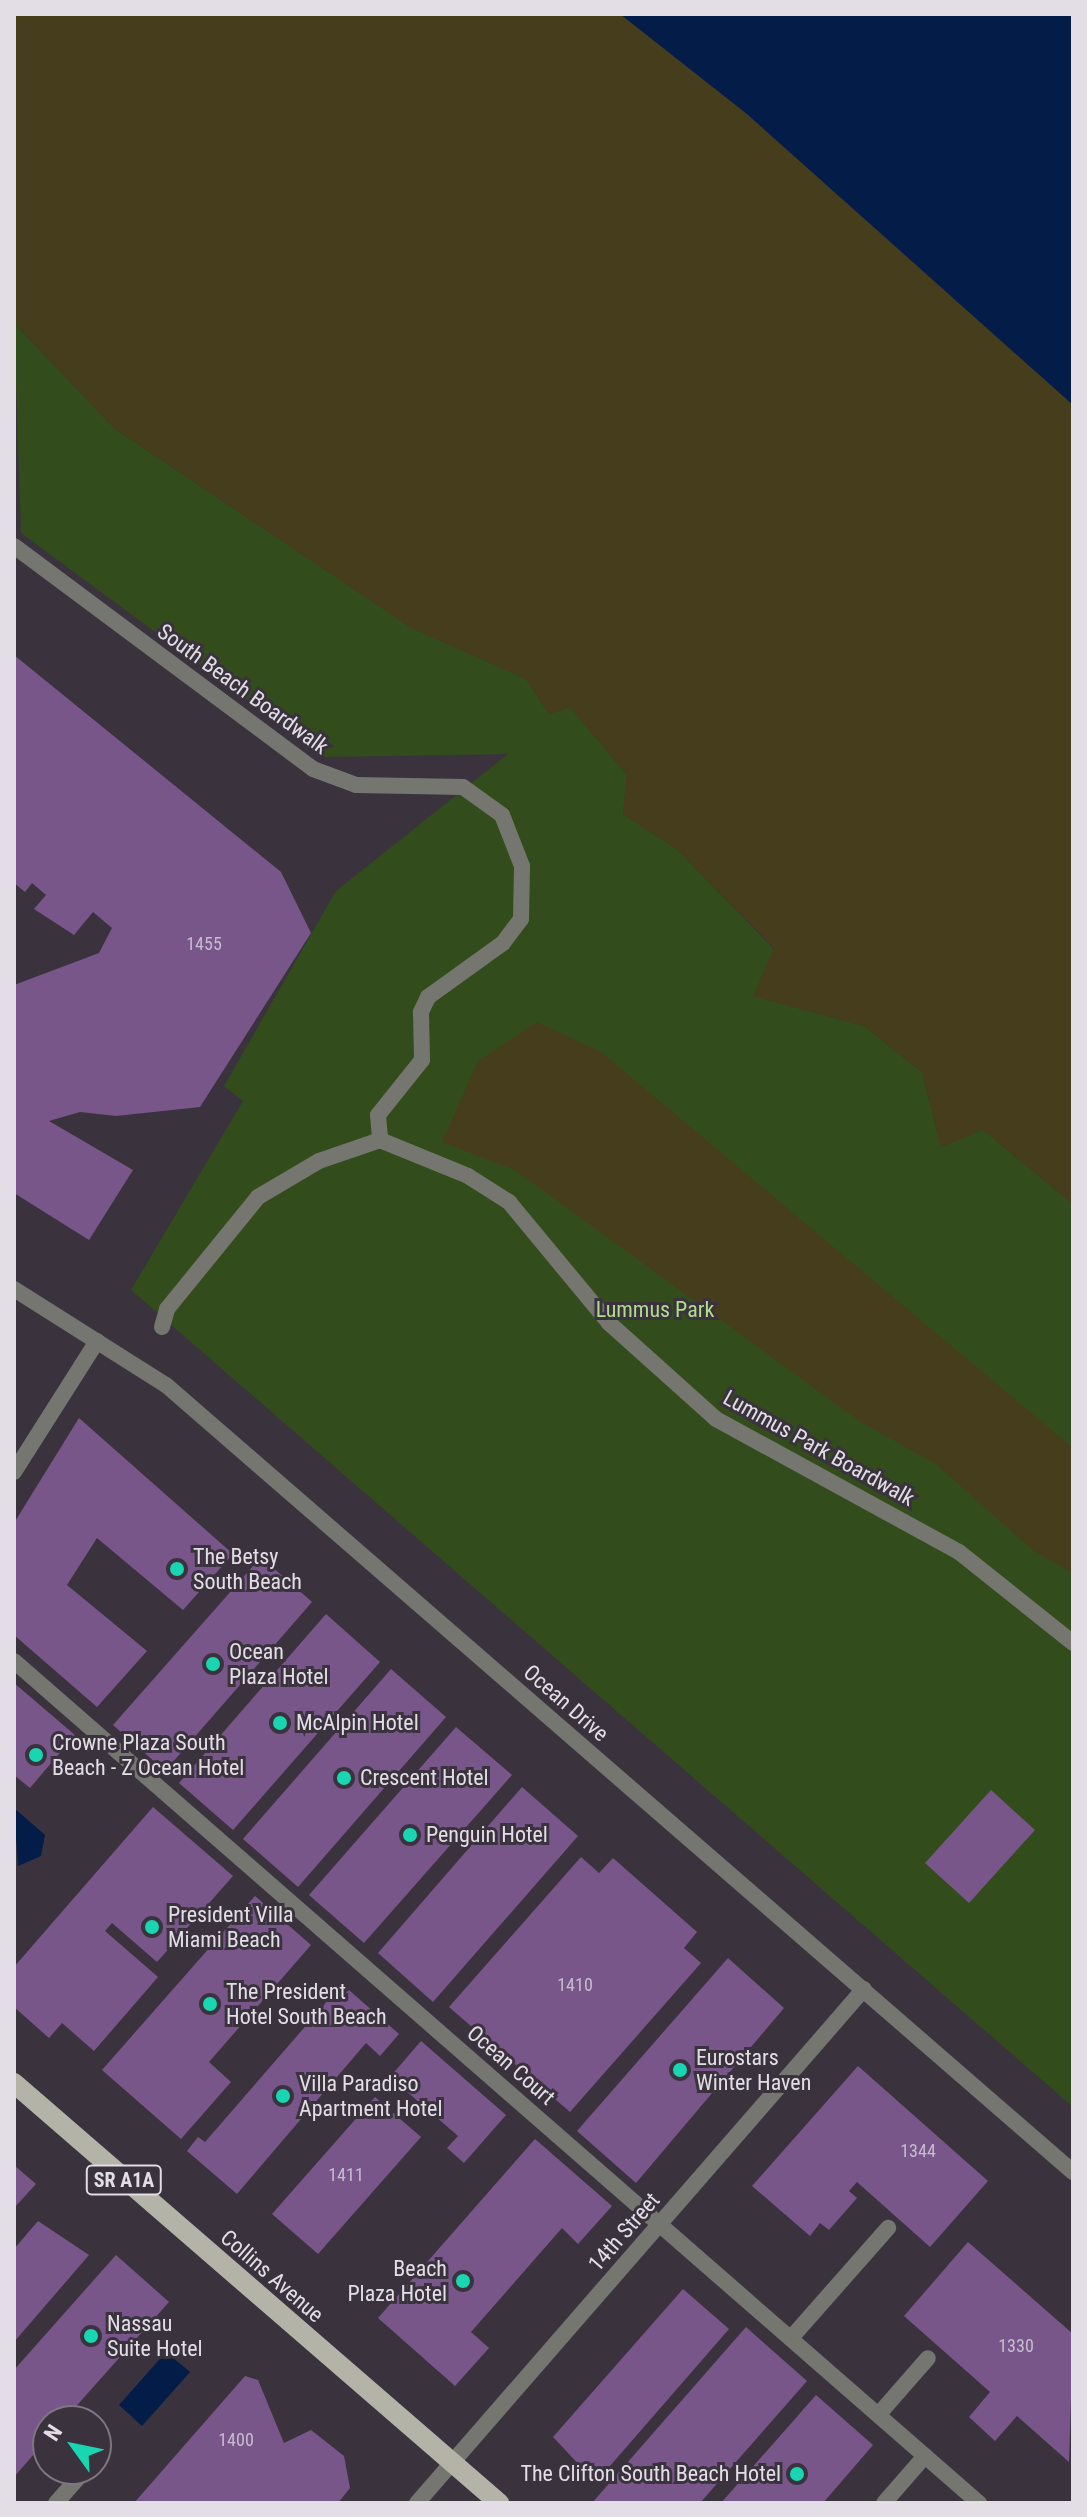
<!DOCTYPE html>
<html>
<head>
<meta charset="utf-8">
<style>
  body { margin:0 }
  #map { position:relative; width:1087px; height:2517px; overflow:hidden; background:#3a333e; font-family:"Roboto Condensed",sans-serif }
  div>[style] { position:absolute }
  .green>* { inset:0; background:#334c1c }
  .sand>* { inset:0; background:#463d1d }
  .water>* { inset:0; background:#031c48 }
  .building>* { inset:0; background:#78568a }
  .service>* { height:16px; margin:-8px; padding:0 8px; transform-origin:8px; border-radius:8px; background:#75766f }
  .pedestrian>* { height:16px; margin:-8px; padding:0 8px; transform-origin:8px; border-radius:8px; background:#75766f }
  .minor>* { height:16px; margin:-8px; padding:0 8px; transform-origin:8px; border-radius:8px; background:#75766f }
  .tertiary>* { height:16px; margin:-8px; padding:0 8px; transform-origin:8px; border-radius:8px; background:#75766f }
  .primary>* { height:20px; margin:-10px; padding:0 10px; transform-origin:10px; border-radius:10px; background:#b3b4a7 }
  .dots>* { width:22px; height:22px; translate:-50% -50%; box-sizing:border-box; border:4px solid #3a333e; border-radius:50% }
  span { translate:-50% -50%; white-space:nowrap; text-align:center; line-height:1.15; -webkit-text-stroke:6px #3a333e; paint-order:stroke }
  .number-label { font-size:18px; color:#c8bccf }
  .number-label span { -webkit-text-stroke-width:0 }
  .shield-label span { padding:2px 6px; background:#3a333e; border:2px solid; border-radius:6px; -webkit-text-stroke-width:0 }
  .shield-label { font-size:20px; color:#e3dee6; font-weight:700 }
  .street-label { font-size:22px; color:#e3dee6 }
  .park-label { font-size:22px; color:#afdd8a }
  .poi-label { font-size:22px; color:#e3dee6 }
  .left { translate:0 -50%; text-align:left }
  .right { translate:-100% -50%; text-align:right }
  .frame { position:absolute; inset:0; border:16px solid #e3dee6; pointer-events:none }
  .north { position:absolute; left:32px; top:2405px; width:80px; height:80px; box-sizing:border-box; background:#3a333e; border:2px solid #7e7781; border-radius:50%; rotate:303deg; font-size:22px; font-weight:700; line-height:32px; text-align:center; color:#e3dee6 }
  .north::after { content:''; display:block; margin:auto; width:28px; height:36px; background:#19d5b2; clip-path:polygon(50% 0,100% 100%,50% 72%,0 100%) }
</style>
</head>
<body>
<div id="map">
  <div class="green">
    <div style="clip-path:polygon(14px 323px,114px 428px,410px 627px,526px 679px,549px 714px,570px 707px,627px 775px,623px 814px,678px 850px,774px 949px,754px 996px,864px 1026px,922px 1072px,941px 1147px,982px 1129px,1073px 1204px,1073px 2107px,131px 1290px,243px 1101px,224px 1086px,336px 891px,508px 754px,325px 757px,21px 533px)"></div>
  </div>
  <div class="sand">
    <div style="clip-path:polygon(14px 14px,620px 14px,747px 114px,1073px 405px,1073px 1204px,983px 1130px,941px 1147px,922px 1072px,864px 1026px,753px 996px,774px 948px,678px 850px,623px 814px,627px 775px,570px 707px,549px 714px,526px 679px,410px 627px,114px 428px,14px 323px)"></div>
    <div style="clip-path:polygon(537px 1022px,601px 1052px,1073px 1448px,1073px 1573px,1034px 1551px,936px 1464px,861px 1422px,515px 1170px,442px 1142px,478px 1061px)"></div>
  </div>
  <div class="water">
    <div style="clip-path:polygon(620px 14px,1073px 14px,1073px 405px,747px 114px)"></div>
    <div style="clip-path:polygon(14px 1808px,45px 1835px,41px 1856px,18px 1866px)"></div>
    <div style="clip-path:polygon(166px 2352px,190px 2372px,142px 2426px,119px 2405px)"></div>
  </div>
  <div class="building">
    <div style="clip-path:polygon(14px 655px,281px 872px,311px 933px,200px 1107px,116px 1116px,80px 1112px,49px 1121px,133px 1170px,89px 1240px,14px 1193px,14px 985px,99px 953px,112px 928px,93px 912px,74px 935px,34px 909px,46px 895px,32px 883px,25px 892px,14px 883px)"></div>
    <div style="clip-path:polygon(79px 1418px,233px 1554px,183px 1610px,97px 1538px,67px 1585px,147px 1651px,97px 1707px,14px 1635px,14px 1523px)"></div>
    <div style="clip-path:polygon(261px 1557px,312px 1602px,165px 1771px,113px 1725px)"></div>
    <div style="clip-path:polygon(326px 1614px,380px 1662px,233px 1830px,179px 1783px)"></div>
    <div style="clip-path:polygon(391px 1669px,446px 1717px,298px 1887px,243px 1839px)"></div>
    <div style="clip-path:polygon(14px 1683px,75px 1735px,30px 1788px,14px 1775px)"></div>
    <div style="clip-path:polygon(456px 1727px,512px 1775px,364px 1943px,309px 1895px)"></div>
    <div style="clip-path:polygon(522px 1787px,578px 1836px,433px 2002px,378px 1953px)"></div>
    <div style="clip-path:polygon(991px 1790px,1035px 1830px,969px 1903px,925px 1863px)"></div>
    <div style="clip-path:polygon(153px 1807px,233px 1876px,157px 1962px,112px 1923px,105px 1931px,158px 1977px,94px 2051px,62px 2023px,49px 2038px,14px 2007px,14px 1967px)"></div>
    <div style="clip-path:polygon(581px 1857px,599px 1873px,613px 1858px,697px 1932px,684px 1948px,701px 1963px,570px 2112px,449px 2007px)"></div>
    <div style="clip-path:polygon(255px 1896px,311px 1945px,209px 2062px,231px 2082px,181px 2139px,102px 2070px)"></div>
    <div style="clip-path:polygon(728px 1958px,784px 2008px,636px 2183px,577px 2131px)"></div>
    <div style="clip-path:polygon(342px 1984px,399px 2034px,380px 2056px,366px 2043px,237px 2194px,187px 2151px,198px 2137px,205px 2142px)"></div>
    <div style="clip-path:polygon(421px 2041px,506px 2115px,464px 2163px,447px 2148px,458px 2136px,390px 2077px)"></div>
    <div style="clip-path:polygon(858px 2066px,988px 2181px,930px 2247px,857px 2182px,849px 2191px,857px 2198px,829px 2230px,820px 2223px,810px 2236px,752px 2186px)"></div>
    <div style="clip-path:polygon(375px 2097px,421px 2137px,318px 2254px,272px 2214px)"></div>
    <div style="clip-path:polygon(535px 2139px,612px 2206px,578px 2244px,562px 2228px,471px 2332px,489px 2348px,455px 2386px,378px 2318px)"></div>
    <div style="clip-path:polygon(14px 2165px,36px 2184px,14px 2208px)"></div>
    <div style="clip-path:polygon(38px 2221px,89px 2255px,14px 2342px,14px 2249px)"></div>
    <div style="clip-path:polygon(968px 2242px,1073px 2334px,1069px 2462px,1017px 2416px,995px 2441px,969px 2417px,990px 2392px,904px 2316px)"></div>
    <div style="clip-path:polygon(116px 2255px,169px 2302px,63px 2421px,48px 2421px,48px 2438px,14px 2477px,14px 2370px)"></div>
    <div style="clip-path:polygon(683px 2289px,729px 2329px,603px 2474px,590px 2463px,584px 2470px,553px 2437px)"></div>
    <div style="clip-path:polygon(746px 2327px,807px 2381px,700px 2503px,592px 2503px)"></div>
    <div style="clip-path:polygon(245px 2376px,258px 2380px,284px 2443px,311px 2430px,344px 2456px,350px 2488px,338px 2503px,134px 2503px)"></div>
    <div style="clip-path:polygon(816px 2395px,873px 2445px,823px 2503px,721px 2503px)"></div>
  </div>
  <div class="service">
    <div style="left:14px;top:1472px;width:155px;rotate:-57.6deg"></div>
    <div style="left:14px;top:1661px;width:1281px;rotate:41.11deg"></div>
    <div style="left:791px;top:2338px;width:147px;rotate:-48.6deg"></div>
    <div style="left:879px;top:2414px;width:74px;rotate:-48.8deg"></div>
    <div style="left:56px;top:2503px;width:45px;rotate:-48.6deg"></div>
    <div style="left:884px;top:2503px;width:62px;rotate:-48.9deg"></div>
  </div>
  <div class="pedestrian">
    <div style="left:14px;top:546px;width:373px;rotate:36.7deg"></div>
    <div style="left:313px;top:769px;width:46px;rotate:20.4deg"></div>
    <div style="left:356px;top:785px;width:107px;rotate:1.1deg"></div>
    <div style="left:463px;top:787px;width:48px;rotate:35.7deg"></div>
    <div style="left:502px;top:815px;width:55px;rotate:68.6deg"></div>
    <div style="left:522px;top:866px;width:53px;rotate:91.1deg"></div>
    <div style="left:521px;top:919px;width:30px;rotate:127deg"></div>
    <div style="left:503px;top:943px;width:92px;rotate:144.2deg"></div>
    <div style="left:428px;top:997px;width:17px;rotate:115deg"></div>
    <div style="left:421px;top:1012px;width:48px;rotate:88.8deg"></div>
    <div style="left:422px;top:1060px;width:70px;rotate:128.7deg"></div>
    <div style="left:378px;top:1115px;width:25px;rotate:85deg"></div>
    <div style="left:162px;top:1327px;width:19px;rotate:-74deg"></div>
    <div style="left:167px;top:1309px;width:144px;rotate:-50.9deg"></div>
    <div style="left:258px;top:1197px;width:71px;rotate:-30.5deg"></div>
    <div style="left:319px;top:1161px;width:65px;rotate:-19deg"></div>
    <div style="left:380px;top:1140px;width:95px;rotate:22.2deg"></div>
    <div style="left:468px;top:1176px;width:49px;rotate:32.4deg"></div>
    <div style="left:509px;top:1202px;width:157px;rotate:50.4deg"></div>
    <div style="left:609px;top:1323px;width:144px;rotate:41.9deg"></div>
    <div style="left:716px;top:1419px;width:277px;rotate:28.7deg"></div>
    <div style="left:959px;top:1552px;width:146px;rotate:38.6deg"></div>
  </div>
  <div class="minor">
    <div style="left:417px;top:2503px;width:681px;rotate:-48.99deg"></div>
  </div>
  <div class="tertiary">
    <div style="left:14px;top:1289px;width:180px;rotate:32.3deg"></div>
    <div style="left:166px;top:1385px;width:1201px;rotate:40.95deg"></div>
  </div>
  <div class="primary">
    <div style="left:14px;top:2083px;width:642px;rotate:40.89deg"></div>
  </div>
  <div class="dots">
    <div style="left:177px;top:1569px;background:#19d5b2"></div>
    <div style="left:213px;top:1664px;background:#19d5b2"></div>
    <div style="left:280px;top:1723px;background:#19d5b2"></div>
    <div style="left:36px;top:1755px;background:#19d5b2"></div>
    <div style="left:344px;top:1778px;background:#19d5b2"></div>
    <div style="left:410px;top:1835px;background:#19d5b2"></div>
    <div style="left:152px;top:1927px;background:#19d5b2"></div>
    <div style="left:210px;top:2004px;background:#19d5b2"></div>
    <div style="left:680px;top:2070px;background:#19d5b2"></div>
    <div style="left:283px;top:2096px;background:#19d5b2"></div>
    <div style="left:463px;top:2281px;background:#19d5b2"></div>
    <div style="left:91px;top:2336px;background:#19d5b2"></div>
    <div style="left:797px;top:2474px;background:#19d5b2"></div>
  </div>
  <div class="number-label">
    <span style="left:204px;top:944px">1455</span>
    <span style="left:575px;top:1985px">1410</span>
    <span style="left:918px;top:2151px">1344</span>
    <span style="left:346px;top:2175px">1411</span>
    <span style="left:1016px;top:2346px">1330</span>
    <span style="left:236px;top:2440px">1400</span>
  </div>
  <div class="shield-label">
    <span style="left:124px;top:2180px">SR A1A</span>
  </div>
  <div class="street-label">
    <span style="left:243px;top:689px;rotate:36deg">South Beach Boardwalk</span>
    <span style="left:819px;top:1448px;rotate:29deg">Lummus Park Boardwalk</span>
    <span style="left:566px;top:1703px;rotate:41deg">Ocean Drive</span>
    <span style="left:511px;top:2065px;rotate:41deg">Ocean Court</span>
    <span style="left:624px;top:2232px;rotate:-49deg">14th Street</span>
    <span style="left:272px;top:2276px;rotate:41deg">Collins Avenue</span>
  </div>
  <div class="park-label">
    <span style="left:655px;top:1310px">Lummus Park</span>
  </div>
  <div class="poi-label">
    <span class="left" style="left:193px;top:1569px">The Betsy<br>South Beach</span>
    <span class="left" style="left:229px;top:1664px">Ocean<br>Plaza Hotel</span>
    <span class="left" style="left:296px;top:1723px">McAlpin Hotel</span>
    <span class="left" style="left:52px;top:1755px">Crowne Plaza South<br>Beach - Z Ocean Hotel</span>
    <span class="left" style="left:360px;top:1778px">Crescent Hotel</span>
    <span class="left" style="left:426px;top:1835px">Penguin Hotel</span>
    <span class="left" style="left:168px;top:1927px">President Villa<br>Miami Beach</span>
    <span class="left" style="left:226px;top:2004px">The President<br>Hotel South Beach</span>
    <span class="left" style="left:696px;top:2070px">Eurostars<br>Winter Haven</span>
    <span class="left" style="left:299px;top:2096px">Villa Paradiso<br>Apartment Hotel</span>
    <span class="right" style="left:447px;top:2281px">Beach<br>Plaza Hotel</span>
    <span class="left" style="left:107px;top:2336px">Nassau<br>Suite Hotel</span>
    <span class="right" style="left:781px;top:2474px">The Clifton South Beach Hotel</span>
  </div>
  <div class="frame"></div>
  <div class="north">N</div>
</div>
</body>
</html>
